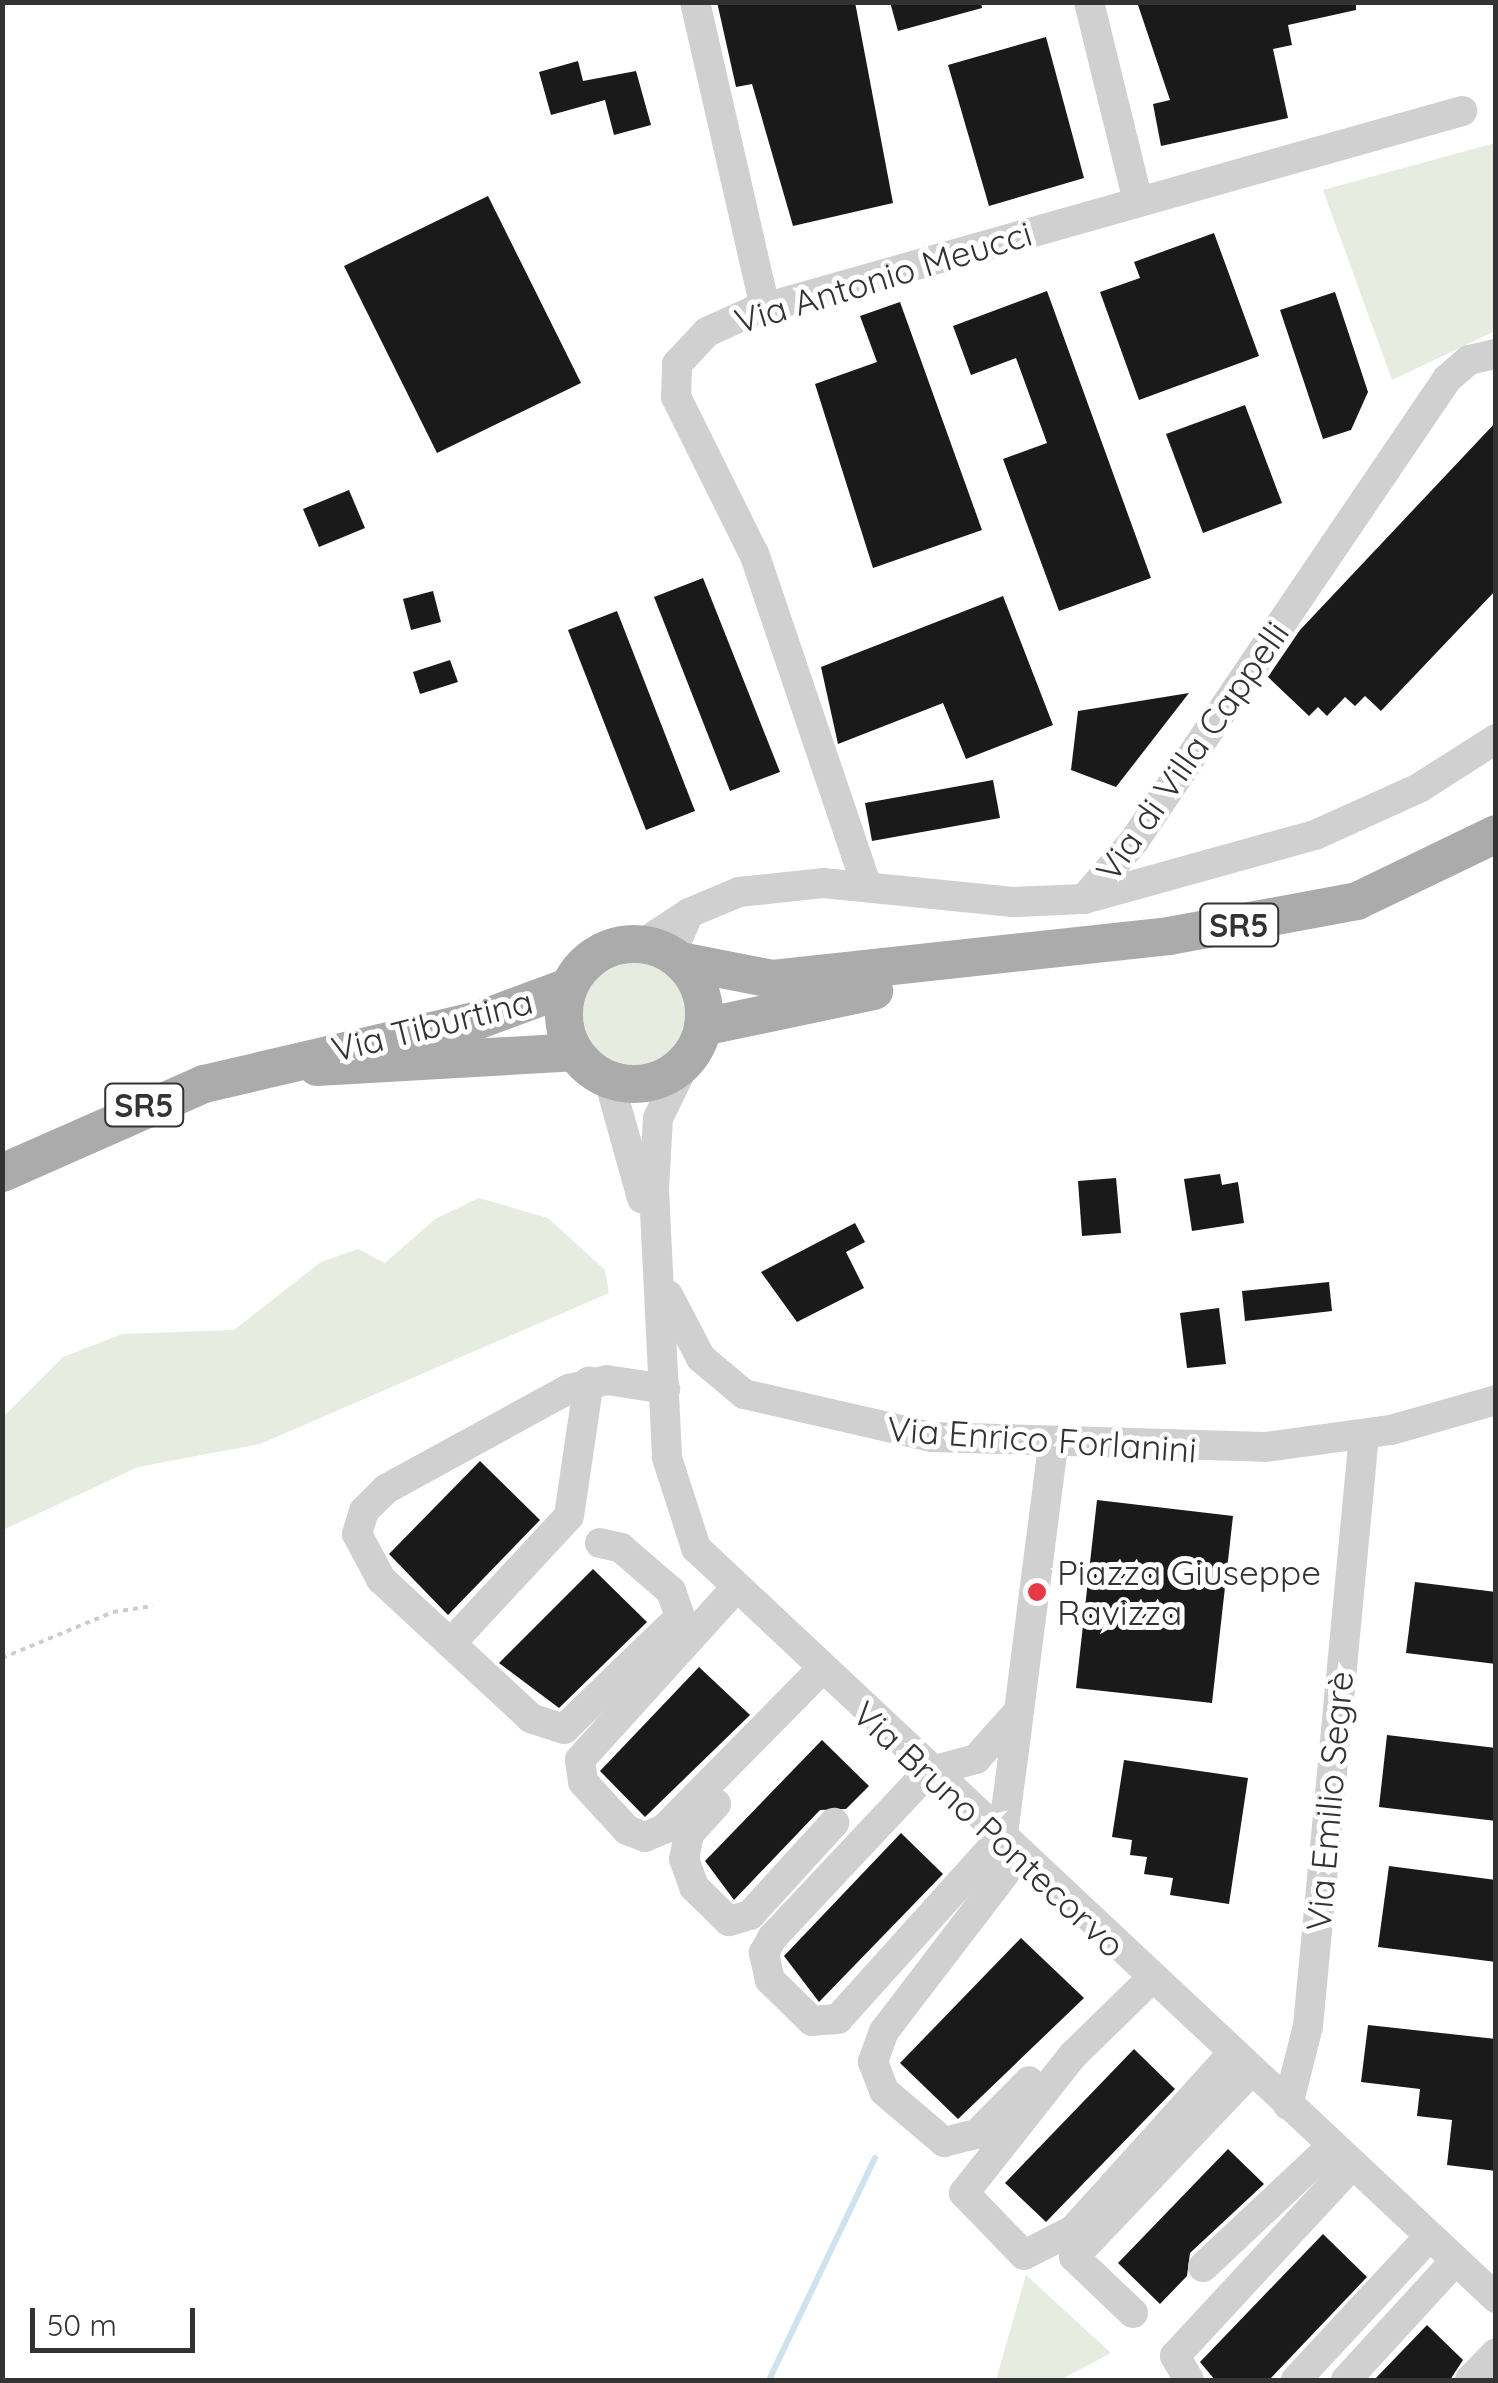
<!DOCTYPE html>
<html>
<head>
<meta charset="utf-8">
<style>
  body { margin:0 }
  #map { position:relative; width:1498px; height:2383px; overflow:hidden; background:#fff; font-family:Quicksand,sans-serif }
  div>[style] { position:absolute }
  .green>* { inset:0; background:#e6ecdf }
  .round { border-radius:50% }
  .stream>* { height:6px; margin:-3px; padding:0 3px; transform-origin:3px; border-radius:3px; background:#cfe2ee }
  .building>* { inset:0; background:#1a1a1a }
  .path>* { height:4px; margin-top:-2px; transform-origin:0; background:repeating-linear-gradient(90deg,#cdcdcd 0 5px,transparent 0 10px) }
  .minor>* { height:30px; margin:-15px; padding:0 15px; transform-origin:15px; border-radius:15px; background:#d0d0d0 }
  .major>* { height:38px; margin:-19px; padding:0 19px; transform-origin:19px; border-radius:19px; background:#ababab }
  .major>.ring { margin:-19px; padding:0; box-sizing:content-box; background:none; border:38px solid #ababab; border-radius:50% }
  .dots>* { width:28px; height:28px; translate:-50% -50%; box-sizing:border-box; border:5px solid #fff; border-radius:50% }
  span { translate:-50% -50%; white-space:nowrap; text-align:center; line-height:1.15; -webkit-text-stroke:10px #fff; paint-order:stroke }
  .shield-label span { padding:2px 8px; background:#fff; border:2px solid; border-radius:8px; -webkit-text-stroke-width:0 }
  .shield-label { font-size:32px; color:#333; font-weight:700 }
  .street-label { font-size:35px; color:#333 }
  .poi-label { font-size:35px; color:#333 }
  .left { translate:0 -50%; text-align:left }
  .frame { position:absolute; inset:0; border:5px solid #333; pointer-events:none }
  .scale { position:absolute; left:30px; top:2308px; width:165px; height:45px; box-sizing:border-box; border:5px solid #333; border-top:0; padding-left:12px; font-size:30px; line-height:35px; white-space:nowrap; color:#333; -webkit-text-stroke:8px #fff; paint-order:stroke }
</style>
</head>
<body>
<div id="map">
  <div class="green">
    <div style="clip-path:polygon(1495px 143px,1495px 331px,1392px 380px,1323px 190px)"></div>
    <div class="round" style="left:583px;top:963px;width:102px;height:102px"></div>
    <div style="clip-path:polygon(479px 1198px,548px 1218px,605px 1270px,609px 1293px,260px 1444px,138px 1467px,3px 1530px,3px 1417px,63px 1357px,122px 1334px,234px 1330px,321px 1262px,358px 1249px,385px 1263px,435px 1219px)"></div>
    <div style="clip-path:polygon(1026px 2275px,1111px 2353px,1060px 2380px,996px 2380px)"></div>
  </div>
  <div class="stream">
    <div style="left:769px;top:2380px;width:246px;rotate:-64.5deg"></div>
  </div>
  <div class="building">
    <div style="clip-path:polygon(717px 2px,855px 2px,893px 203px,793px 226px,752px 84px,736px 87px)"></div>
    <div style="clip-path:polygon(890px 2px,981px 2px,982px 8px,898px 31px)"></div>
    <div style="clip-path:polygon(1356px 2px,1356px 10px,1288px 25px,1292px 45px,1273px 49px,1288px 118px,1161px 146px,1153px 104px,1170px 100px,1138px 5px)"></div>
    <div style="clip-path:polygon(1046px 37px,1084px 178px,989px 206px,948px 65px)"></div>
    <div style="clip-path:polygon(578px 61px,583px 81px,636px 71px,651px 125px,614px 135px,605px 100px,551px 115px,539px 72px)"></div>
    <div style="clip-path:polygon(488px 196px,581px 383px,437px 453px,344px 266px)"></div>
    <div style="clip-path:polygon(1214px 233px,1259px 356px,1139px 400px,1100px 292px,1140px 278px,1134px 262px)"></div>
    <div style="clip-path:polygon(1047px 291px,1151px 578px,1059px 611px,1003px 459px,1047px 443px,1016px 358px,971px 375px,953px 326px)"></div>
    <div style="clip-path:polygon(1335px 292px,1368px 392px,1351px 430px,1323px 439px,1280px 310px)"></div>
    <div style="clip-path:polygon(900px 302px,982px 530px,873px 568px,815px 384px,877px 362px,860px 316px)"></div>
    <div style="clip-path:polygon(1245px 405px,1282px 503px,1203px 533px,1166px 434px)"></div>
    <div style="clip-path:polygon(1496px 422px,1496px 590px,1381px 711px,1365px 696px,1355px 706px,1345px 697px,1327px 716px,1318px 707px,1309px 716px,1268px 677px,1300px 630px)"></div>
    <div style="clip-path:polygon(349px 490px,365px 528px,319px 547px,303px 509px)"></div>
    <div style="clip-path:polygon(703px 578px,780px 772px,730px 791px,654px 597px)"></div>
    <div style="clip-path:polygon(433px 591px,441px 622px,411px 630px,403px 599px)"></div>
    <div style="clip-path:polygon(1003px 596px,1053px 725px,966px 759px,943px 703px,838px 744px,821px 667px)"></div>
    <div style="clip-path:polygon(617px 611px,695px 811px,646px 830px,568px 630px)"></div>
    <div style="clip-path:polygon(450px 660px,458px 682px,420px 694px,413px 672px)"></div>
    <div style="clip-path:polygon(1189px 693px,1116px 787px,1071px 770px,1078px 711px)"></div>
    <div style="clip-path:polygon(993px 780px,1000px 818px,872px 841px,865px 803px)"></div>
    <div style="clip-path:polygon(1220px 1174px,1222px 1185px,1238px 1182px,1244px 1223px,1192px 1231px,1184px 1179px)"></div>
    <div style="clip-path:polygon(1116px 1178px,1121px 1233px,1082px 1236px,1078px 1181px)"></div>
    <div style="clip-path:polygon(855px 1223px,865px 1242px,846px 1252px,864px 1288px,797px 1322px,761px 1272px)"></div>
    <div style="clip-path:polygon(1329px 1282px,1332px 1311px,1245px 1321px,1242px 1291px)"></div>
    <div style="clip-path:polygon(1219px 1308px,1226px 1364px,1187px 1368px,1180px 1313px)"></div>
    <div style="clip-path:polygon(480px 1461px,540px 1520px,448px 1615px,389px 1554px)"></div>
    <div style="clip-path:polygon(1097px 1500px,1233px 1516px,1212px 1703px,1076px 1688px)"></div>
    <div style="clip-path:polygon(593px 1569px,647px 1622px,559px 1708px,499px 1663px)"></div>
    <div style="clip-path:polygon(1415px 1582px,1496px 1592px,1496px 1664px,1406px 1653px)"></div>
    <div style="clip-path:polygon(699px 1667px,750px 1715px,645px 1817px,600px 1771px)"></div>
    <div style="clip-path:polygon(1387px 1735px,1496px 1748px,1496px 1821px,1379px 1807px)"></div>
    <div style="clip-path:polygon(822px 1740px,869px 1786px,846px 1809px,820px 1810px,734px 1900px,705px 1861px)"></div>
    <div style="clip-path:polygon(1124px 1760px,1248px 1778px,1229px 1904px,1170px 1895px,1173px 1878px,1144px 1874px,1147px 1857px,1130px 1855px,1132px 1840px,1112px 1837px)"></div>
    <div style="clip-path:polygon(901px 1833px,943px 1874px,819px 2002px,784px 1956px)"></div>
    <div style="clip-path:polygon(1389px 1866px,1496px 1880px,1496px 1962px,1378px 1947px)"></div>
    <div style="clip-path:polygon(1021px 1938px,1084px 1998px,958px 2119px,900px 2063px)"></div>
    <div style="clip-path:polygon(1368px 2025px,1496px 2039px,1496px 2171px,1447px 2165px,1452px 2120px,1417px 2116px,1420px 2089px,1361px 2082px)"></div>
    <div style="clip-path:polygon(1134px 2049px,1175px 2089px,1046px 2222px,1005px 2183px)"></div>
    <div style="clip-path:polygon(1228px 2149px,1264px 2184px,1190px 2253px,1187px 2276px,1160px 2304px,1118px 2263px)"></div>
    <div style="clip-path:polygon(1323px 2234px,1367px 2277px,1269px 2380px,1215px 2380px,1200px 2362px)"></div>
    <div style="clip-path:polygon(1427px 2325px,1463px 2360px,1450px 2380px,1374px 2380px)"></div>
  </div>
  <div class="path">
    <div style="left:2px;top:1658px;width:120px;rotate:-22.5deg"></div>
    <div style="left:113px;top:1612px;width:40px;rotate:-8.5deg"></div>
  </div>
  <div class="minor">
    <div style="left:695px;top:2px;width:313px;rotate:77.1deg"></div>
    <div style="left:1089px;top:2px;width:206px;rotate:76.2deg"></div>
    <div style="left:865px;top:881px;width:345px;rotate:-108.7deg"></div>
    <div style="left:754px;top:554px;width:175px;rotate:-116.4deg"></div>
    <div style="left:676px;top:397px;width:33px;rotate:-88deg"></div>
    <div style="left:677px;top:364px;width:44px;rotate:-46.8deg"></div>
    <div style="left:707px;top:332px;width:51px;rotate:-24.5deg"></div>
    <div style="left:753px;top:311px;width:737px;rotate:-15.75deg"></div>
    <div style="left:1084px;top:899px;width:77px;rotate:-49.2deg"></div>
    <div style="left:1134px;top:841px;width:558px;rotate:-55.88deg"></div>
    <div style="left:1447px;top:379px;width:29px;rotate:-41deg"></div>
    <div style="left:1469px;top:360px;width:28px;rotate:-13deg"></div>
    <div style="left:689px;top:913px;width:54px;rotate:-22.8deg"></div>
    <div style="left:739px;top:892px;width:84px;rotate:-6.1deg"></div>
    <div style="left:823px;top:883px;width:191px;rotate:5.7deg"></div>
    <div style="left:1013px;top:902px;width:71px;rotate:-2.4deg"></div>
    <div style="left:1084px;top:899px;width:240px;rotate:-15.5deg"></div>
    <div style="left:1315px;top:835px;width:114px;rotate:-24.3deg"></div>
    <div style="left:1419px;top:788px;width:91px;rotate:-32.5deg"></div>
    <div style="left:642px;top:944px;width:56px;rotate:-33.4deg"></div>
    <div style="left:689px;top:913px;width:45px;rotate:113.7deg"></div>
    <div style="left:685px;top:1063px;width:61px;rotate:116.1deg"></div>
    <div style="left:658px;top:1118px;width:72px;rotate:93.2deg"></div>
    <div style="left:654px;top:1190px;width:268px;rotate:87.2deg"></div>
    <div style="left:667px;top:1458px;width:95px;rotate:72.1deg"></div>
    <div style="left:696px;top:1548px;width:1097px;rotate:43.15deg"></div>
    <div style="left:609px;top:1080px;width:123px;rotate:74.4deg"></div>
    <div style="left:668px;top:1295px;width:71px;rotate:62.4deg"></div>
    <div style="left:701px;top:1358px;width:56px;rotate:39.9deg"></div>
    <div style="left:744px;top:1394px;width:193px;rotate:12.9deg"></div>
    <div style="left:932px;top:1437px;width:333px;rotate:1.7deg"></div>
    <div style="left:1265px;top:1447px;width:127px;rotate:-7.7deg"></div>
    <div style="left:1391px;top:1430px;width:109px;rotate:-15.9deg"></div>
    <div style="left:600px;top:1543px;width:22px;rotate:13deg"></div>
    <div style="left:621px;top:1548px;width:66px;rotate:40.7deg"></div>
    <div style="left:671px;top:1591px;width:28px;rotate:71deg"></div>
    <div style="left:680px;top:1617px;width:161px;rotate:136deg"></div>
    <div style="left:564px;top:1729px;width:35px;rotate:-162deg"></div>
    <div style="left:531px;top:1718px;width:205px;rotate:-137.2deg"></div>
    <div style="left:381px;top:1579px;width:51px;rotate:-118.1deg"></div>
    <div style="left:357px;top:1534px;width:24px;rotate:-73deg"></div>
    <div style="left:364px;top:1511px;width:31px;rotate:-45deg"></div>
    <div style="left:386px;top:1489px;width:209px;rotate:-28.7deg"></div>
    <div style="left:569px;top:1389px;width:39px;rotate:-13deg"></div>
    <div style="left:607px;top:1380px;width:59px;rotate:8.8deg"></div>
    <div style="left:733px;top:1591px;width:228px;rotate:132.2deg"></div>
    <div style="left:580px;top:1760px;width:22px;rotate:82deg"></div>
    <div style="left:583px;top:1782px;width:65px;rotate:47.5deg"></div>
    <div style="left:627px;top:1830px;width:19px;rotate:21deg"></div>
    <div style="left:645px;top:1837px;width:21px;rotate:-23deg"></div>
    <div style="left:664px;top:1829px;width:221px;rotate:-45.4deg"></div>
    <div style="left:451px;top:1643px;width:173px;rotate:-47.1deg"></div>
    <div style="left:569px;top:1516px;width:136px;rotate:-81.6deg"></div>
    <div style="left:716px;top:1804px;width:40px;rotate:132deg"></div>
    <div style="left:689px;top:1834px;width:25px;rotate:101deg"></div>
    <div style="left:684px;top:1859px;width:30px;rotate:70deg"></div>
    <div style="left:694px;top:1887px;width:49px;rotate:44.2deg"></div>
    <div style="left:729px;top:1921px;width:22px;rotate:-16deg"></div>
    <div style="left:750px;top:1915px;width:125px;rotate:-47.6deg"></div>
    <div style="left:1000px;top:1839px;width:242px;rotate:132deg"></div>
    <div style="left:838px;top:2019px;width:26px;rotate:176deg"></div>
    <div style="left:812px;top:2021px;width:59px;rotate:-135.7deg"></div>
    <div style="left:770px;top:1980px;width:28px;rotate:-103deg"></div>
    <div style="left:764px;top:1953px;width:17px;rotate:-62deg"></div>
    <div style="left:772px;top:1938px;width:228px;rotate:-46.8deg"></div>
    <div style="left:928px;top:1772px;width:50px;rotate:-15.2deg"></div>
    <div style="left:976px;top:1759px;width:64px;rotate:-48.1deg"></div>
    <div style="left:1019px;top:1711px;width:269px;rotate:-82.7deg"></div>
    <div style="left:1002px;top:1841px;width:123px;rotate:-82.5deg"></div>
    <div style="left:1018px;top:1856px;width:220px;rotate:127.4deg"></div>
    <div style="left:884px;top:2031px;width:33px;rotate:110deg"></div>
    <div style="left:873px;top:2062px;width:31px;rotate:69deg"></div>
    <div style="left:884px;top:2091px;width:79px;rotate:40.4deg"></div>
    <div style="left:944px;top:2142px;width:34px;rotate:-14deg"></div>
    <div style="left:977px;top:2134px;width:74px;rotate:-45.5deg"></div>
    <div style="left:1151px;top:1979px;width:109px;rotate:135.7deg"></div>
    <div style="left:1073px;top:2055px;width:176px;rotate:128.3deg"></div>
    <div style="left:964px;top:2193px;width:86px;rotate:45.9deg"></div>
    <div style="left:1024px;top:2255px;width:55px;rotate:-27deg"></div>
    <div style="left:1073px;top:2230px;width:237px;rotate:-47.9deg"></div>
    <div style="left:1288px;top:2105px;width:81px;rotate:-75.8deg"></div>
    <div style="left:1308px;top:2026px;width:594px;rotate:-84.59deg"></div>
    <div style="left:1203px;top:2267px;width:177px;rotate:-43.2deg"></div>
    <div style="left:1133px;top:2313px;width:81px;rotate:-136.5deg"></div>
    <div style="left:1074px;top:2257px;width:257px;rotate:-46.4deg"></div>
    <div style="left:1189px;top:2380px;width:28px;rotate:-120deg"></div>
    <div style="left:1175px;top:2356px;width:260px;rotate:-47.2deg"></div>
    <div style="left:1296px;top:2380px;width:195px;rotate:-47.1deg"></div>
    <div style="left:1346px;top:2380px;width:161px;rotate:-47.5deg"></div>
    <div style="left:1470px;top:2380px;width:37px;rotate:-46deg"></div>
  </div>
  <div class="major">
    <div class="ring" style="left:564px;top:944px;width:102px;height:102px"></div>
    <div style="left:680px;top:961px;width:95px;rotate:11deg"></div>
    <div style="left:773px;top:979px;width:398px;rotate:-6.2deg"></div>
    <div style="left:1169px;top:936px;width:191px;rotate:-10.5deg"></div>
    <div style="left:1357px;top:901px;width:154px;rotate:-25.7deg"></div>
    <div style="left:703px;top:1027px;width:175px;rotate:-11.9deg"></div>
    <div style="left:317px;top:1067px;width:257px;rotate:-3.3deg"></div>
    <div style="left:2px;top:1173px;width:221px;rotate:-23.8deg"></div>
    <div style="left:204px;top:1084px;width:282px;rotate:-13.1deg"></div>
    <div style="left:479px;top:1020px;width:95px;rotate:-20.3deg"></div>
  </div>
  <div class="dots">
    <div style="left:1037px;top:1592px;background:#e63946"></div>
  </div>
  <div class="shield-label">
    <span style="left:1239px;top:925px">SR5</span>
    <span style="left:144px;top:1105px">SR5</span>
  </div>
  <div class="street-label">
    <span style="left:883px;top:277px;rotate:-17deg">Via Antonio Meucci</span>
    <span style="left:1192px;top:751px;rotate:-55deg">Via di Villa Cappelli</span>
    <span style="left:432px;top:1025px;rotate:-14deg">Via Tiburtina</span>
    <span style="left:1042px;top:1439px;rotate:4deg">Via Enrico Forlanini</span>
    <span style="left:1329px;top:1801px;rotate:-85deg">Via Emilio Segrè</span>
    <span style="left:989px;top:1829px;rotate:43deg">Via Bruno Pontecorvo</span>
  </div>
  <div class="poi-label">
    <span class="left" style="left:1057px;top:1592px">Piazza Giuseppe<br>Ravizza</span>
  </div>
  <div class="frame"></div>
  <div class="scale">50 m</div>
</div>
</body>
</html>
